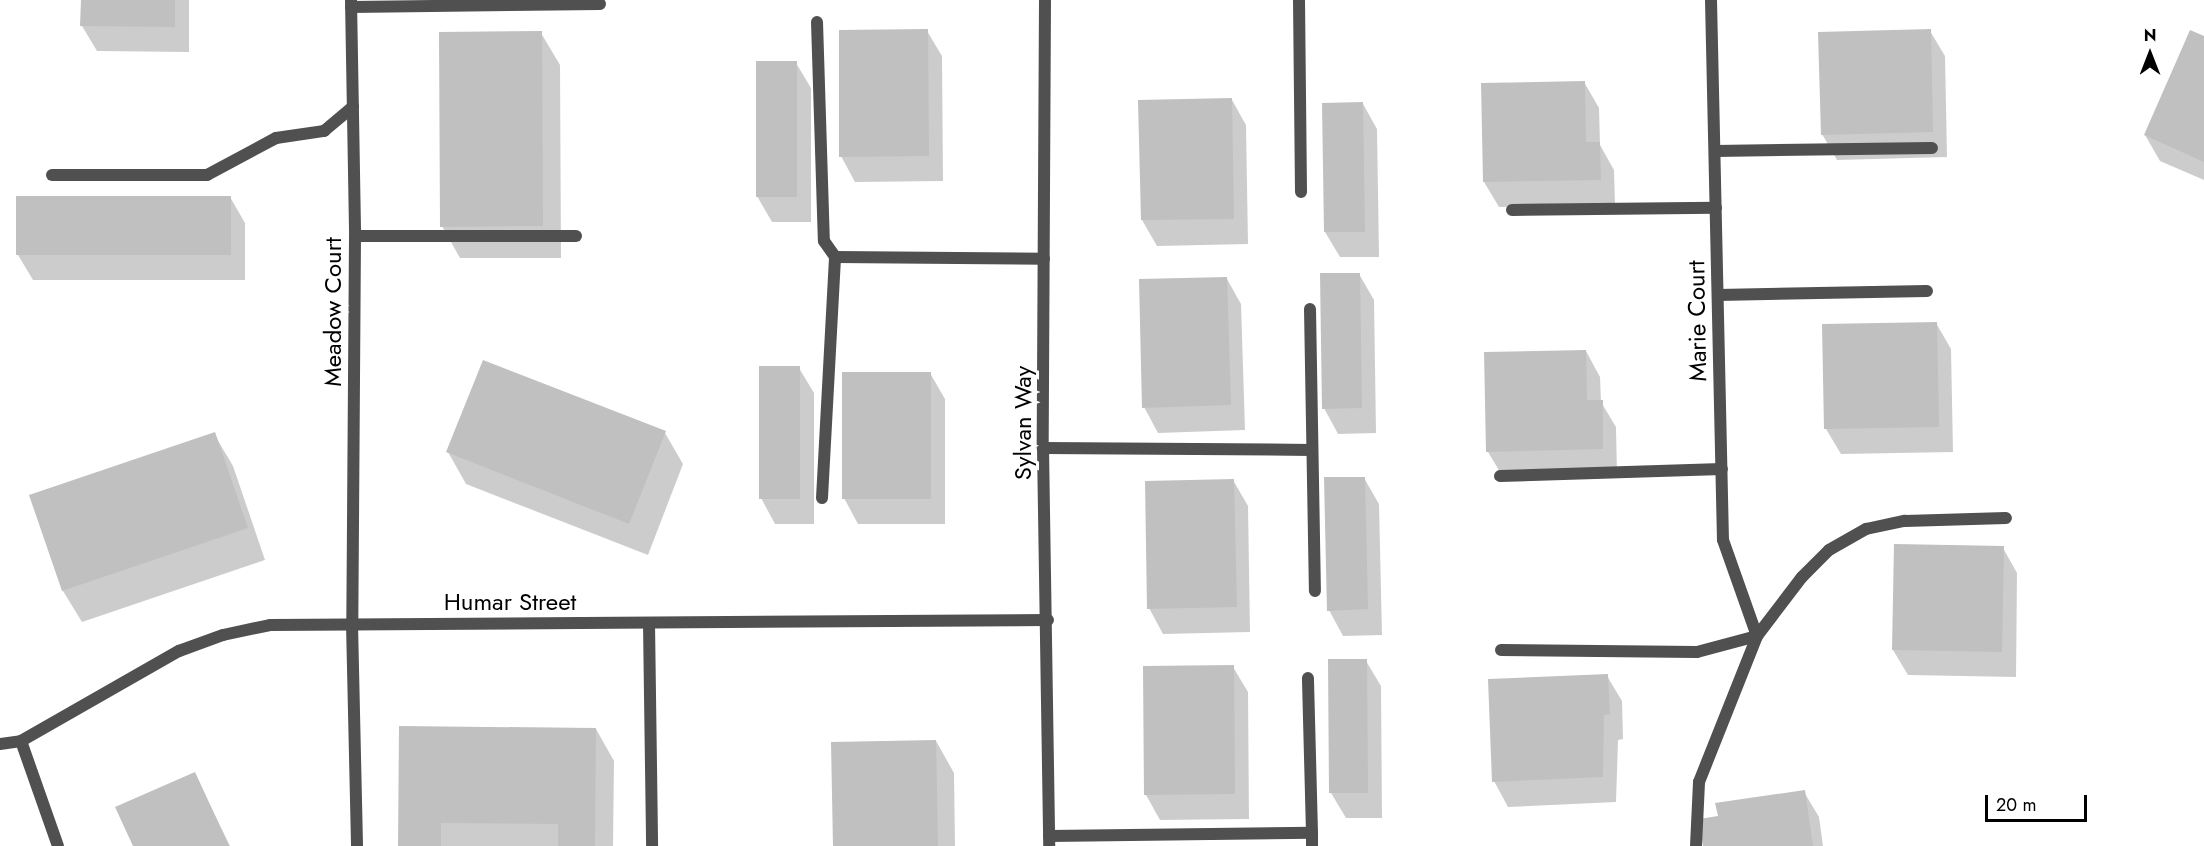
<!DOCTYPE html>
<html>
<head>
<meta charset="utf-8">
<style>
  body { margin:0 }
  #map { position:relative; width:2204px; height:846px; overflow:hidden; background:#fff; font-family:Jost,sans-serif }
  div>[style] { position:absolute }
  .shadow>* { inset:0; background:#0003 }
  .building>* { inset:0; background:#c0c0c0 }
  .lane>* { height:12px; margin:-6px; padding:0 6px; transform-origin:6px; border-radius:6px; background:#505050 }
  .street>* { height:12px; margin:-6px; padding:0 6px; transform-origin:6px; border-radius:6px; background:#505050 }
  span { translate:-50% -50%; white-space:nowrap; text-align:center; line-height:1.15; -webkit-text-stroke:6px #fff; paint-order:stroke }
  .street-label { font-size:24px; color:#000 }
  .north { position:absolute; left:2120px; top:24px; width:60px; height:60px; -webkit-text-stroke:4px #fff; paint-order:stroke; rotate:0deg; font-size:16px; font-weight:700; line-height:24px; text-align:center; color:#000 }
  .north::after { content:''; display:block; margin:auto; width:21px; height:27px; background:#000; clip-path:polygon(50% 0,100% 100%,50% 72%,0 100%) }
  .scale { position:absolute; left:1985px; top:795px; width:102px; height:27px; box-sizing:border-box; border:3px solid #000; border-top:0; padding-left:8px; font-size:18px; line-height:21px; white-space:nowrap; color:#000; -webkit-text-stroke:4px #fff; paint-order:stroke }
</style>
</head>
<body>
<div id="map">
  <div class="shadow">
    <div style="clip-path:polygon(82px 0,189px 0,189px 52px,97px 51px,82px 26px)"></div>
    <div style="clip-path:polygon(927px 31px,942px 56px,943px 181px,855px 182px,841px 156px)"></div>
    <div style="clip-path:polygon(1930px 31px,1945px 56px,1947px 157px,1837px 160px,1822px 134px)"></div>
    <div style="clip-path:polygon(541px 33px,560px 65px,561px 258px,460px 258px,442px 226px)"></div>
    <div style="clip-path:polygon(2204px 38px,2204px 180px,2160px 161px,2145px 135px)"></div>
    <div style="clip-path:polygon(796px 63px,811px 88px,811px 222px,772px 222px,757px 196px)"></div>
    <div style="clip-path:polygon(1584px 82px,1599px 108px,1600px 145px,1614px 170px,1615px 205px,1499px 207px,1484px 182px)"></div>
    <div style="clip-path:polygon(1232px 100px,1246px 125px,1248px 244px,1157px 246px,1142px 220px,1140px 102px)"></div>
    <div style="clip-path:polygon(1363px 104px,1377px 129px,1379px 257px,1340px 257px,1325px 232px)"></div>
    <div style="clip-path:polygon(230px 197px,245px 223px,245px 280px,33px 280px,18px 255px)"></div>
    <div style="clip-path:polygon(1359px 274px,1374px 300px,1376px 433px,1338px 434px,1324px 408px)"></div>
    <div style="clip-path:polygon(1227px 279px,1241px 304px,1245px 430px,1158px 433px,1144px 407px)"></div>
    <div style="clip-path:polygon(1936px 323px,1951px 349px,1953px 452px,1841px 454px,1826px 429px)"></div>
    <div style="clip-path:polygon(1586px 351px,1600px 377px,1601px 402px,1616px 427px,1617px 475px,1503px 477px,1488px 452px)"></div>
    <div style="clip-path:polygon(799px 368px,814px 393px,814px 524px,775px 524px,761px 498px)"></div>
    <div style="clip-path:polygon(930px 373px,945px 399px,945px 524px,858px 524px,844px 498px)"></div>
    <div style="clip-path:polygon(665px 433px,683px 464px,648px 555px,466px 484px,448px 452px)"></div>
    <div style="clip-path:polygon(214px 434px,233px 466px,265px 560px,82px 622px,63px 591px,31px 496px)"></div>
    <div style="clip-path:polygon(1364px 478px,1379px 504px,1382px 635px,1343px 636px,1329px 610px)"></div>
    <div style="clip-path:polygon(1233px 480px,1248px 506px,1250px 632px,1163px 634px,1149px 608px)"></div>
    <div style="clip-path:polygon(2003px 548px,2017px 573px,2016px 677px,1908px 675px,1893px 650px)"></div>
    <div style="clip-path:polygon(1366px 661px,1381px 686px,1382px 818px,1346px 818px,1331px 793px)"></div>
    <div style="clip-path:polygon(1233px 667px,1248px 692px,1249px 819px,1160px 820px,1146px 795px)"></div>
    <div style="clip-path:polygon(1607px 676px,1622px 701px,1623px 739px,1618px 740px,1616px 802px,1508px 807px,1494px 781px)"></div>
    <div style="clip-path:polygon(596px 729px,614px 761px,613px 846px,400px 846px)"></div>
    <div style="clip-path:polygon(936px 741px,954px 773px,955px 846px,834px 846px)"></div>
    <div style="clip-path:polygon(195px 774px,230px 846px,135px 846px)"></div>
    <div style="clip-path:polygon(1804px 792px,1819px 817px,1823px 846px,1704px 846px,1719px 818px)"></div>
  </div>
  <div class="building">
    <div style="clip-path:polygon(81px 0,175px 0,175px 27px,80px 26px)"></div>
    <div style="clip-path:polygon(928px 29px,929px 156px,839px 157px,839px 30px)"></div>
    <div style="clip-path:polygon(1931px 29px,1933px 132px,1821px 135px,1818px 32px)"></div>
    <div style="clip-path:polygon(2190px 30px,2204px 36px,2204px 162px,2144px 135px)"></div>
    <div style="clip-path:polygon(542px 31px,543px 226px,440px 227px,439px 32px)"></div>
    <div style="clip-path:polygon(756px 61px,797px 61px,797px 197px,756px 197px)"></div>
    <div style="clip-path:polygon(1585px 81px,1586px 142px,1600px 142px,1601px 180px,1483px 182px,1481px 83px)"></div>
    <div style="clip-path:polygon(1232px 98px,1234px 219px,1141px 220px,1138px 100px)"></div>
    <div style="clip-path:polygon(1363px 102px,1365px 232px,1324px 232px,1322px 103px)"></div>
    <div style="clip-path:polygon(16px 196px,231px 196px,231px 255px,16px 255px)"></div>
    <div style="clip-path:polygon(1320px 273px,1360px 273px,1362px 408px,1322px 409px)"></div>
    <div style="clip-path:polygon(1227px 277px,1231px 405px,1142px 408px,1139px 279px)"></div>
    <div style="clip-path:polygon(1937px 322px,1939px 427px,1824px 429px,1822px 324px)"></div>
    <div style="clip-path:polygon(1586px 350px,1587px 400px,1603px 400px,1603px 449px,1486px 452px,1484px 352px)"></div>
    <div style="clip-path:polygon(483px 360px,666px 431px,629px 524px,446px 452px)"></div>
    <div style="clip-path:polygon(759px 366px,800px 366px,800px 499px,759px 499px)"></div>
    <div style="clip-path:polygon(842px 372px,931px 372px,931px 499px,842px 499px)"></div>
    <div style="clip-path:polygon(215px 432px,248px 528px,62px 591px,29px 495px)"></div>
    <div style="clip-path:polygon(1324px 477px,1365px 477px,1368px 609px,1327px 611px)"></div>
    <div style="clip-path:polygon(1234px 479px,1237px 607px,1147px 609px,1145px 481px)"></div>
    <div style="clip-path:polygon(1894px 544px,2004px 546px,2002px 652px,1892px 650px)"></div>
    <div style="clip-path:polygon(1328px 659px,1367px 659px,1368px 793px,1329px 793px)"></div>
    <div style="clip-path:polygon(1234px 665px,1235px 794px,1144px 795px,1143px 666px)"></div>
    <div style="clip-path:polygon(1608px 674px,1610px 714px,1604px 715px,1603px 777px,1492px 782px,1488px 679px)"></div>
    <div style="clip-path:polygon(399px 726px,596px 728px,595px 846px,558px 846px,558px 824px,441px 823px,441px 846px,398px 846px)"></div>
    <div style="clip-path:polygon(936px 740px,938px 846px,833px 846px,831px 742px)"></div>
    <div style="clip-path:polygon(195px 772px,229px 846px,133px 846px,115px 807px)"></div>
    <div style="clip-path:polygon(1805px 790px,1813px 846px,1703px 846px,1699px 819px,1718px 816px,1715px 803px)"></div>
  </div>
  <div class="lane">
    <div style="left:1299px;top:0;width:192px;rotate:89.4deg"></div>
    <div style="left:351px;top:7px;width:249px;rotate:-0.7deg"></div>
    <div style="left:817px;top:22px;width:219px;rotate:88.2deg"></div>
    <div style="left:824px;top:241px;width:19px;rotate:55deg"></div>
    <div style="left:835px;top:257px;width:209px;rotate:0.5deg"></div>
    <div style="left:1715px;top:151px;width:217px;rotate:-0.8deg"></div>
    <div style="left:52px;top:175px;width:155px"></div>
    <div style="left:207px;top:175px;width:78px;rotate:-28.2deg"></div>
    <div style="left:276px;top:138px;width:49px;rotate:-8.3deg"></div>
    <div style="left:324px;top:131px;width:38px;rotate:-40deg"></div>
    <div style="left:1512px;top:210px;width:204px;rotate:-0.6deg"></div>
    <div style="left:355px;top:236px;width:221px"></div>
    <div style="left:1718px;top:295px;width:209px;rotate:-1.1deg"></div>
    <div style="left:1310px;top:309px;width:282px;rotate:89deg"></div>
    <div style="left:1043px;top:448px;width:269px;rotate:0.4deg"></div>
    <div style="left:1500px;top:476px;width:222px;rotate:-1.8deg"></div>
    <div style="left:822px;top:498px;width:241px;rotate:-86.9deg"></div>
    <div style="left:649px;top:623px;width:223px;rotate:89.2deg"></div>
    <div style="left:352px;top:624px;width:222px;rotate:88.7deg"></div>
    <div style="left:1501px;top:650px;width:196px;rotate:0.6deg"></div>
    <div style="left:1697px;top:652px;width:62px;rotate:-14.9deg"></div>
    <div style="left:21px;top:741px;width:111px;rotate:70.6deg"></div>
    <div style="left:1312px;top:833px;width:13px;rotate:90deg"></div>
    <div style="left:1049px;top:836px;width:263px;rotate:-0.7deg"></div>
    <div style="left:1312px;top:833px;width:155px;rotate:-91.5deg"></div>
    <div style="left:1696px;top:846px;width:64px;rotate:-87.3deg"></div>
    <div style="left:1699px;top:782px;width:157px;rotate:-68.3deg"></div>
    <div style="left:1757px;top:636px;width:74px;rotate:-52.7deg"></div>
    <div style="left:1802px;top:577px;width:38px;rotate:-45deg"></div>
    <div style="left:1829px;top:550px;width:43px;rotate:-29.6deg"></div>
    <div style="left:1866px;top:529px;width:40px;rotate:-12deg"></div>
    <div style="left:1905px;top:521px;width:101px;rotate:-1.7deg"></div>
  </div>
  <div class="street">
    <div style="left:351px;top:0;width:236px;rotate:89deg"></div>
    <div style="left:355px;top:236px;width:388px;rotate:90.4deg"></div>
    <div style="left:1045px;top:0;width:448px;rotate:90.3deg"></div>
    <div style="left:1043px;top:448px;width:398px;rotate:89.1deg"></div>
    <div style="left:1711px;top:0;width:540px;rotate:88.73deg"></div>
    <div style="left:1723px;top:540px;width:102px;rotate:70.5deg"></div>
    <div style="left:0;top:744px;width:21px;rotate:-8deg"></div>
    <div style="left:21px;top:741px;width:182px;rotate:-29.7deg"></div>
    <div style="left:179px;top:651px;width:47px;rotate:-20deg"></div>
    <div style="left:223px;top:635px;width:48px;rotate:-12deg"></div>
    <div style="left:270px;top:625px;width:778px;rotate:-0.37deg"></div>
  </div>
  <div class="street-label">
    <span style="left:333px;top:312px;rotate:-90deg">Meadow Court</span>
    <span style="left:1697px;top:321px;rotate:-91deg">Marie Court</span>
    <span style="left:1023px;top:423px;rotate:-90deg">Sylvan Way</span>
    <span style="left:510px;top:602px">Humar Street</span>
  </div>
  <div class="north">N</div>
  <div class="scale">20 m</div>
</div>
</body>
</html>
